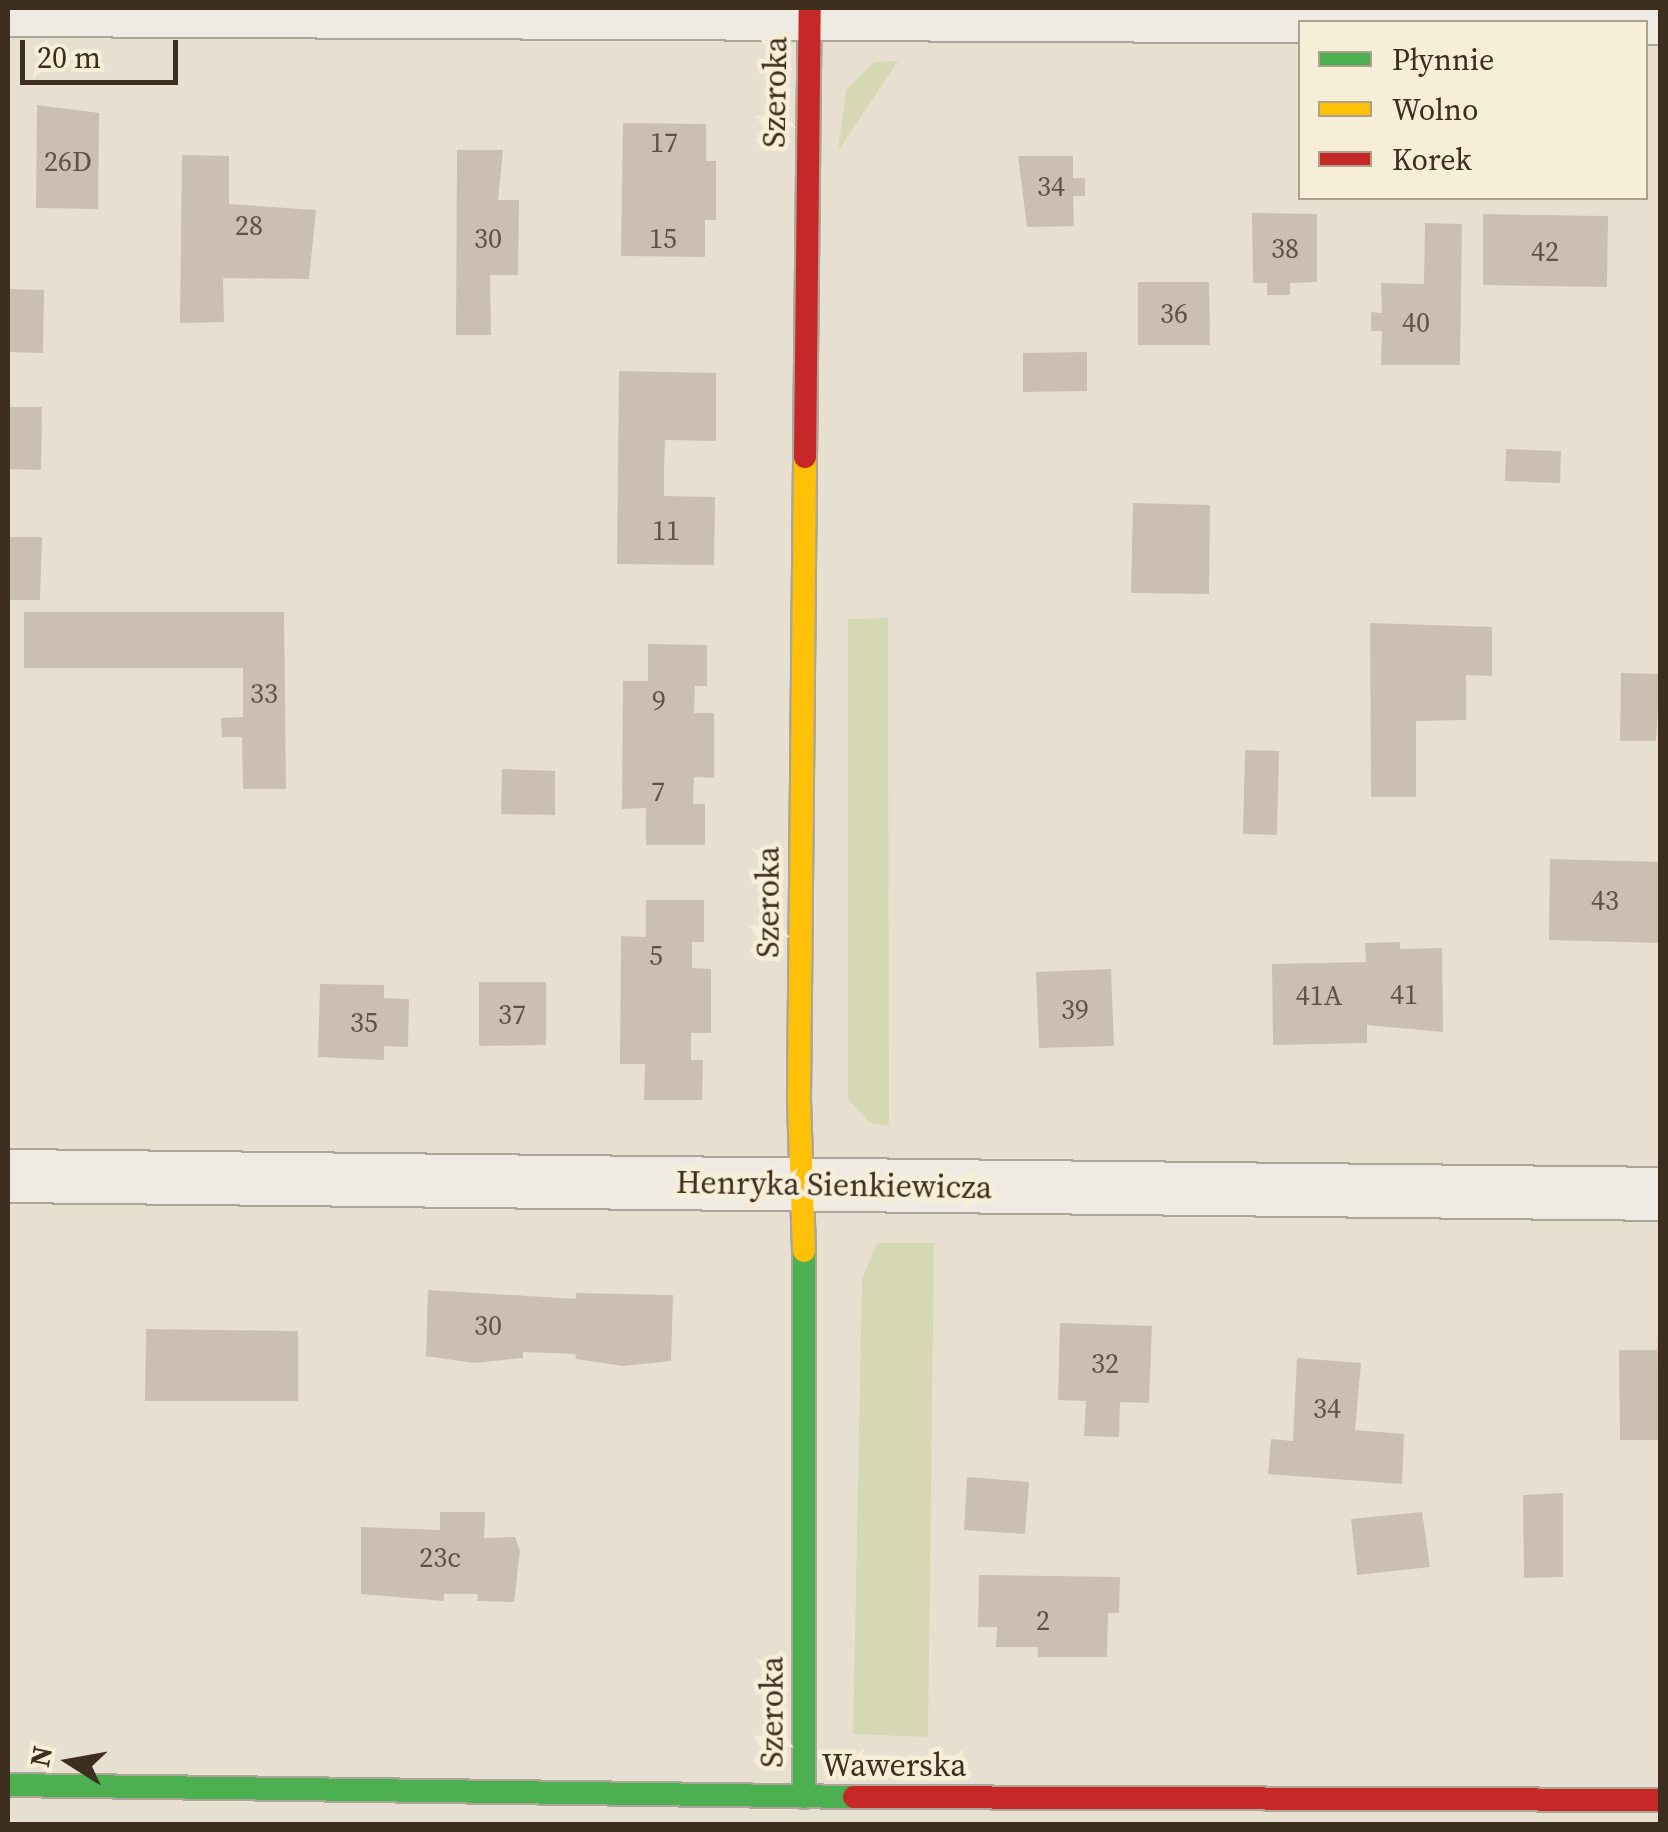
<!DOCTYPE html>
<html>
<head>
<meta charset="utf-8">
<style>
  body { margin:0 }
  #map { position:relative; width:1668px; height:1832px; overflow:hidden; background:#e7e0d1; font-family:"Source Serif 4",serif }
  div>[style] { position:absolute }
  .green>* { inset:0; background:#d6d7b3 }
  .building>* { inset:0; background:#cbbfb2 }
  .roads { filter:drop-shadow(2px 0 #ada599) drop-shadow(-2px 0 #ada599) drop-shadow(0 2px #ada599) drop-shadow(0 -2px #ada599) }
  .street>* { height:52px; margin:-26px; padding:0 26px; transform-origin:26px; border-radius:26px; background:#efebe3 }
  .fast>* { height:22px; margin:-11px; padding:0 11px; transform-origin:11px; border-radius:11px; background:#4caf50 }
  .slow>* { height:22px; margin:-11px; padding:0 11px; transform-origin:11px; border-radius:11px; background:#ffc107 }
  .jam>* { height:22px; margin:-11px; padding:0 11px; transform-origin:11px; border-radius:11px; background:#c62828 }
  span { translate:-50% -50%; white-space:nowrap; text-align:center; line-height:1.15; -webkit-text-stroke:9px #f7eed8; paint-order:stroke }
  .number-label { font-size:28px; color:#605244 }
  .number-label span { -webkit-text-stroke-width:0 }
  .street-label { font-size:32px; color:#3d2e20 }
  .frame { position:absolute; inset:0; border:10px solid #3d2e20; pointer-events:none }
  .legend { position:absolute; left:1298px; top:20px; width:350px; height:180px; box-sizing:border-box; background:#f7eed8; border:2px solid #ada18e; margin:0; padding:12px 18px; list-style:none; font-size:30px; color:#3d2e20 }
  .legend li { display:flex; align-items:center; gap:20px; height:50px }
  .legend b { width:50px; border:2px solid #ada18e }
  .north { position:absolute; left:20px; top:1712px; width:100px; height:100px; -webkit-text-stroke:8px #f7eed8; paint-order:stroke; rotate:281deg; font-size:28px; font-weight:700; line-height:40px; text-align:center; color:#3d2e20 }
  .north::after { content:''; display:block; margin:auto; width:35px; height:45px; background:#3d2e20; clip-path:polygon(50% 0,100% 100%,50% 72%,0 100%) }
  .scale { position:absolute; left:20px; top:40px; width:158px; height:45px; box-sizing:border-box; border:5px solid #3d2e20; border-top:0; padding-left:12px; font-size:30px; line-height:35px; white-space:nowrap; color:#3d2e20; -webkit-text-stroke:8px #f7eed8; paint-order:stroke }
</style>
</head>
<body>
<div id="map">
  <div class="green">
    <div style="clip-path:polygon(898px 61px,838px 151px,846px 90px,874px 62px)"></div>
    <div style="clip-path:polygon(888px 618px,889px 1126px,870px 1123px,848px 1099px,848px 619px)"></div>
    <div style="clip-path:polygon(877px 1243px,934px 1243px,928px 1737px,853px 1734px,862px 1279px)"></div>
  </div>
  <div class="building">
    <div style="clip-path:polygon(37px 105px,99px 113px,98px 209px,36px 208px)"></div>
    <div style="clip-path:polygon(623px 123px,706px 124px,706px 161px,716px 161px,716px 220px,705px 220px,705px 257px,621px 256px)"></div>
    <div style="clip-path:polygon(457px 150px,503px 150px,498px 200px,519px 200px,518px 275px,490px 275px,491px 335px,456px 335px)"></div>
    <div style="clip-path:polygon(182px 155px,229px 156px,229px 204px,316px 210px,309px 279px,223px 278px,224px 322px,180px 323px)"></div>
    <div style="clip-path:polygon(1018px 156px,1073px 156px,1073px 178px,1085px 178px,1085px 196px,1073px 196px,1074px 226px,1027px 227px)"></div>
    <div style="clip-path:polygon(1252px 213px,1317px 214px,1317px 282px,1290px 283px,1290px 295px,1267px 295px,1267px 283px,1253px 283px)"></div>
    <div style="clip-path:polygon(1483px 214px,1608px 216px,1607px 287px,1483px 285px)"></div>
    <div style="clip-path:polygon(1425px 223px,1462px 224px,1460px 365px,1381px 365px,1382px 331px,1371px 331px,1371px 312px,1382px 313px,1381px 283px,1424px 284px)"></div>
    <div style="clip-path:polygon(1138px 282px,1209px 282px,1210px 345px,1138px 345px)"></div>
    <div style="clip-path:polygon(8px 289px,44px 290px,43px 353px,8px 352px)"></div>
    <div style="clip-path:polygon(1087px 352px,1087px 391px,1023px 392px,1023px 353px)"></div>
    <div style="clip-path:polygon(619px 371px,716px 373px,716px 441px,665px 440px,664px 467px,664px 496px,715px 497px,714px 565px,617px 564px)"></div>
    <div style="clip-path:polygon(8px 407px,42px 407px,41px 470px,8px 469px)"></div>
    <div style="clip-path:polygon(1506px 449px,1561px 451px,1560px 483px,1505px 481px)"></div>
    <div style="clip-path:polygon(1133px 503px,1210px 505px,1209px 594px,1131px 593px)"></div>
    <div style="clip-path:polygon(8px 537px,42px 537px,40px 600px,8px 600px)"></div>
    <div style="clip-path:polygon(24px 612px,284px 612px,286px 789px,243px 789px,242px 737px,222px 737px,221px 718px,243px 717px,243px 668px,24px 668px)"></div>
    <div style="clip-path:polygon(1370px 623px,1492px 627px,1492px 676px,1466px 675px,1466px 720px,1416px 721px,1416px 797px,1371px 797px)"></div>
    <div style="clip-path:polygon(648px 644px,707px 645px,707px 686px,695px 686px,694px 713px,714px 713px,714px 778px,694px 777px,693px 804px,705px 804px,705px 845px,646px 845px,646px 808px,622px 809px,623px 681px,648px 681px)"></div>
    <div style="clip-path:polygon(1621px 673px,1660px 674px,1656px 741px,1620px 741px)"></div>
    <div style="clip-path:polygon(1245px 750px,1279px 751px,1277px 835px,1243px 834px)"></div>
    <div style="clip-path:polygon(502px 769px,555px 771px,555px 815px,501px 814px)"></div>
    <div style="clip-path:polygon(1550px 859px,1660px 862px,1660px 943px,1549px 940px)"></div>
    <div style="clip-path:polygon(646px 900px,704px 900px,704px 942px,692px 942px,692px 968px,711px 969px,711px 1033px,691px 1033px,691px 1060px,703px 1060px,702px 1100px,644px 1100px,645px 1064px,620px 1064px,621px 936px,646px 937px)"></div>
    <div style="clip-path:polygon(1400px 942px,1400px 949px,1442px 948px,1443px 1032px,1367px 1025px,1367px 1043px,1273px 1045px,1272px 964px,1366px 962px,1365px 943px)"></div>
    <div style="clip-path:polygon(1111px 969px,1114px 1046px,1039px 1048px,1036px 972px)"></div>
    <div style="clip-path:polygon(479px 982px,546px 982px,546px 1045px,479px 1046px)"></div>
    <div style="clip-path:polygon(320px 984px,384px 985px,384px 998px,409px 999px,408px 1047px,384px 1046px,384px 1060px,318px 1057px)"></div>
    <div style="clip-path:polygon(428px 1290px,576px 1299px,576px 1293px,673px 1295px,671px 1361px,623px 1366px,576px 1359px,575px 1354px,523px 1352px,523px 1358px,474px 1363px,426px 1356px)"></div>
    <div style="clip-path:polygon(1060px 1323px,1152px 1326px,1149px 1403px,1120px 1402px,1119px 1437px,1084px 1436px,1086px 1401px,1058px 1400px)"></div>
    <div style="clip-path:polygon(1657px 1327px,1660px 1440px,1620px 1440px,1619px 1350px,1657px 1350px)"></div>
    <div style="clip-path:polygon(146px 1329px,298px 1331px,298px 1401px,145px 1401px)"></div>
    <div style="clip-path:polygon(1297px 1358px,1361px 1363px,1355px 1430px,1404px 1434px,1402px 1484px,1268px 1474px,1271px 1439px,1293px 1441px)"></div>
    <div style="clip-path:polygon(967px 1477px,1029px 1482px,1025px 1534px,964px 1530px)"></div>
    <div style="clip-path:polygon(1563px 1493px,1563px 1577px,1524px 1578px,1523px 1495px)"></div>
    <div style="clip-path:polygon(440px 1512px,485px 1512px,484px 1538px,515px 1537px,520px 1551px,514px 1602px,477px 1601px,478px 1594px,444px 1594px,444px 1601px,361px 1594px,361px 1527px,440px 1530px)"></div>
    <div style="clip-path:polygon(1422px 1512px,1430px 1567px,1357px 1575px,1351px 1519px)"></div>
    <div style="clip-path:polygon(979px 1575px,1120px 1577px,1119px 1613px,1108px 1613px,1107px 1657px,1038px 1657px,1038px 1647px,996px 1647px,997px 1627px,978px 1627px)"></div>
  </div>
  <div class="roads">
    <div class="street">
      <div style="left:8px;top:10px;width:1652px;rotate:0.28deg"></div>
      <div style="left:8px;top:1176px;width:1652px;rotate:0.62deg"></div>
    </div>
    <div class="fast">
      <div style="left:8px;top:1785px;width:846px;rotate:0.81deg"></div>
      <div style="left:804px;top:1797px;width:546px;rotate:-90deg"></div>
    </div>
    <div class="slow">
      <div style="left:804px;top:1251px;width:153px;rotate:-91.9deg"></div>
      <div style="left:799px;top:1098px;width:641px;rotate:-89.46deg"></div>
    </div>
    <div class="jam">
      <div style="left:805px;top:457px;width:449px;rotate:-89.4deg"></div>
      <div style="left:854px;top:1797px;width:806px;rotate:0.21deg"></div>
    </div>
  </div>
  <div class="number-label">
    <span style="left:664px;top:142px">17</span>
    <span style="left:68px;top:161px">26D</span>
    <span style="left:1051px;top:186px">34</span>
    <span style="left:249px;top:225px">28</span>
    <span style="left:488px;top:238px">30</span>
    <span style="left:663px;top:238px">15</span>
    <span style="left:1285px;top:248px">38</span>
    <span style="left:1545px;top:251px">42</span>
    <span style="left:1174px;top:313px">36</span>
    <span style="left:1416px;top:322px">40</span>
    <span style="left:666px;top:530px">11</span>
    <span style="left:264px;top:693px">33</span>
    <span style="left:659px;top:700px">9</span>
    <span style="left:658px;top:791px">7</span>
    <span style="left:1605px;top:900px">43</span>
    <span style="left:656px;top:955px">5</span>
    <span style="left:1404px;top:994px">41</span>
    <span style="left:1319px;top:995px">41A</span>
    <span style="left:1075px;top:1009px">39</span>
    <span style="left:512px;top:1014px">37</span>
    <span style="left:364px;top:1022px">35</span>
    <span style="left:488px;top:1325px">30</span>
    <span style="left:1105px;top:1363px">32</span>
    <span style="left:1327px;top:1408px">34</span>
    <span style="left:440px;top:1557px">23c</span>
    <span style="left:1043px;top:1620px">2</span>
  </div>
  <div class="street-label">
    <span style="left:775px;top:92px;rotate:-89deg">Szeroka</span>
    <span style="left:768px;top:902px;rotate:-90deg">Szeroka</span>
    <span style="left:834px;top:1185px;rotate:1deg">Henryka Sienkiewicza</span>
    <span style="left:772px;top:1712px;rotate:-90deg">Szeroka</span>
    <span style="left:894px;top:1765px">Wawerska</span>
  </div>
  <div class="frame"></div>
  <ul class="legend">
  <li><b style="height:12px;background:#4caf50"></b>Płynnie</li>
  <li><b style="height:12px;background:#ffc107"></b>Wolno</li>
  <li><b style="height:12px;background:#c62828"></b>Korek</li>
  </ul>
  <div class="north">N</div>
  <div class="scale">20 m</div>
</div>
</body>
</html>
